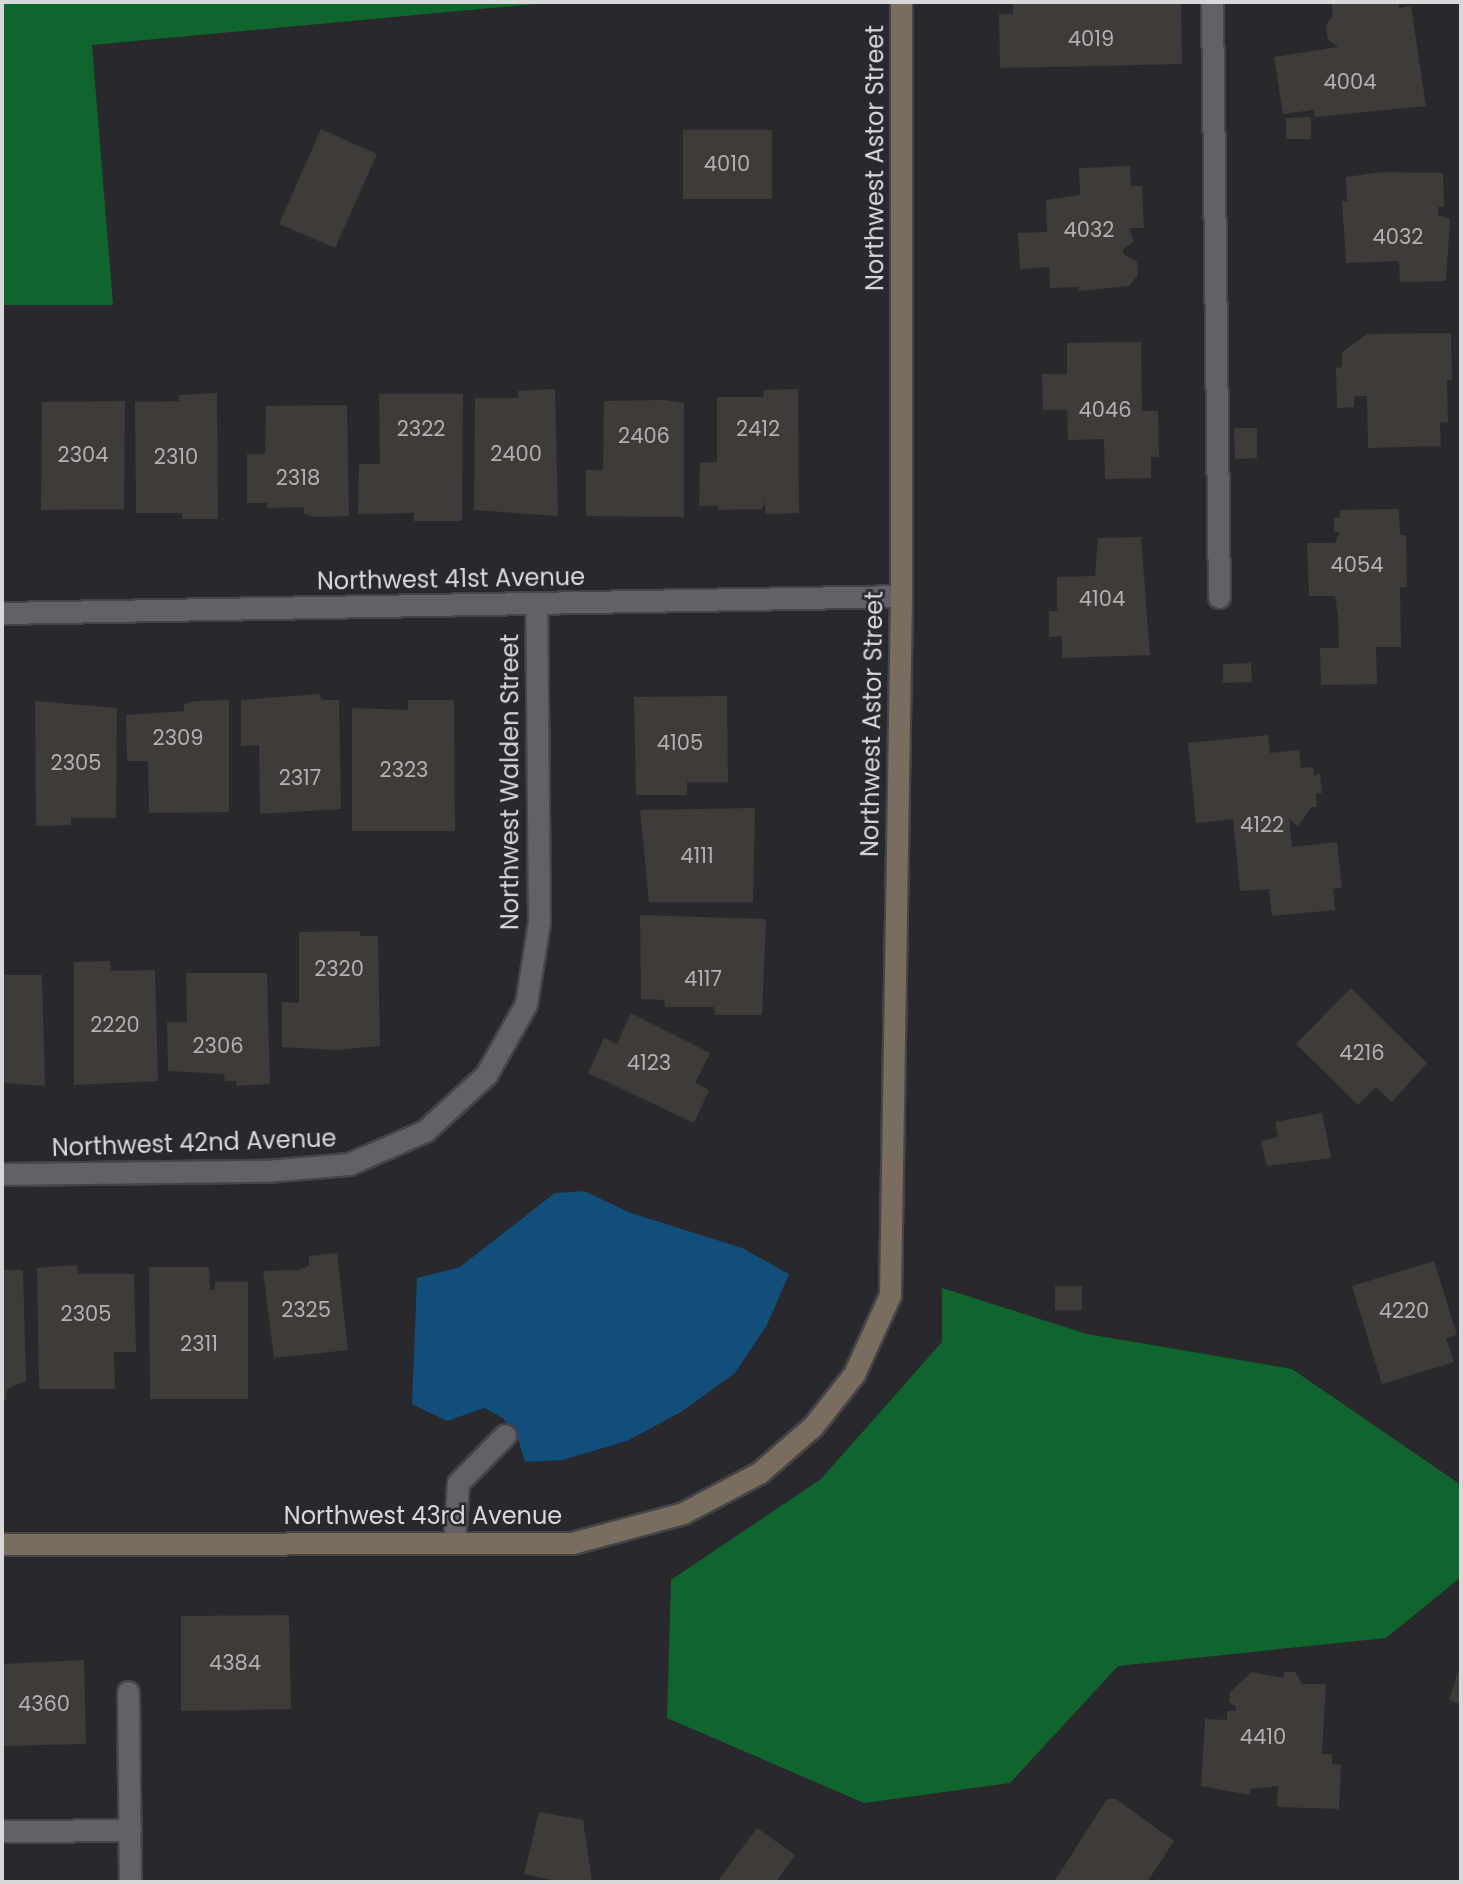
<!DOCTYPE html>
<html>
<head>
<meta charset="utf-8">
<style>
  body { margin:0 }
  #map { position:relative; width:1463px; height:1884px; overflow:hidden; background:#29282c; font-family:Poppins,sans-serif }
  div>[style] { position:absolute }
  .forest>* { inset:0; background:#0f652d }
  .water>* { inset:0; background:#114e79 }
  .building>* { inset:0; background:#3f3b38 }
  .roads { filter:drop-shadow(2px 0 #454447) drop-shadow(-2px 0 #454447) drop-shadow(0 2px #454447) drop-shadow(0 -2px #454447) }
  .lane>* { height:21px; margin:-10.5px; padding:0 10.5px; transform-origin:10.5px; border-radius:10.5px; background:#636166 }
  .street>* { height:21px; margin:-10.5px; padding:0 10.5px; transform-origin:10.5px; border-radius:10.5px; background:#636166 }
  .secondary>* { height:21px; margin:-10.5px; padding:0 10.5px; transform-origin:10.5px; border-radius:10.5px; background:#7a6d5d }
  span { translate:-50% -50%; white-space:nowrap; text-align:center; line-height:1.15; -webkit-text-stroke:5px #29282c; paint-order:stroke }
  .number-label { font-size:21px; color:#b2b0b2 }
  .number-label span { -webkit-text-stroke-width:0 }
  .street-label { font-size:24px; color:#d8d7da }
  .frame { position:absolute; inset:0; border:4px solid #d8d7da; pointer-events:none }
</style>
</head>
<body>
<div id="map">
  <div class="forest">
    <div style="clip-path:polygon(2px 2px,557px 2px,92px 45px,113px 305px,2px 305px)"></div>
    <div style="clip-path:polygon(942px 1288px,1087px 1334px,1292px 1369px,1461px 1485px,1461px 1577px,1386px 1638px,1118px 1666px,1010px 1783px,864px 1803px,667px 1718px,671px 1580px,821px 1479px,942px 1342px)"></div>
  </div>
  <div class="water">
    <div style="clip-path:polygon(584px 1191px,631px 1213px,742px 1248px,789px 1274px,767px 1325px,735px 1373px,681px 1412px,627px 1441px,562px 1460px,525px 1462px,519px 1442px,503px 1418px,484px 1408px,447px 1421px,412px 1404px,417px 1278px,460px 1267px,555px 1193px)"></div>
  </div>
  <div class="building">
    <div style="clip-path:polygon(1013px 2px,1181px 2px,1182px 64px,1000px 68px,999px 14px,1013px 14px)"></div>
    <div style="clip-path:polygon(1331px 2px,1398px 2px,1399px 8px,1411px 6px,1426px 106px,1315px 117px,1313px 110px,1283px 114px,1274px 57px,1338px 47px,1328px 39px,1326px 26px,1333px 15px)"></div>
    <div style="clip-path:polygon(1311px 117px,1311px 139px,1286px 139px,1286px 118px)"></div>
    <div style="clip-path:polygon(321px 129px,377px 154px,335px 248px,279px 224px)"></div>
    <div style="clip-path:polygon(683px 130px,772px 130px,772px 199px,683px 199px)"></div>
    <div style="clip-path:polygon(1130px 166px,1131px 186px,1142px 186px,1144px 228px,1129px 228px,1134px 242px,1123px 249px,1123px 254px,1137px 262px,1138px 275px,1129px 286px,1079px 291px,1079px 287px,1050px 288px,1049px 267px,1020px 269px,1018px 233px,1047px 232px,1046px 200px,1080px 195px,1079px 168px)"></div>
    <div style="clip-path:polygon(1382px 172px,1443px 173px,1444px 207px,1438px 207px,1438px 215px,1450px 219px,1446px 281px,1400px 282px,1399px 261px,1346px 263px,1342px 201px,1347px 201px,1346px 177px)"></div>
    <div style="clip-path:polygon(1451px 333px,1452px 380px,1447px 380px,1448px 422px,1440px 422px,1441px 446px,1368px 448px,1367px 396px,1354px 396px,1354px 407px,1337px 408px,1336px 368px,1342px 367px,1342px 352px,1367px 334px)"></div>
    <div style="clip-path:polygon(1141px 342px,1142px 411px,1158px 411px,1159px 457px,1151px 457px,1151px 478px,1105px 479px,1104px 439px,1068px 440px,1067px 410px,1043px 410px,1042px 374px,1067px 374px,1067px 343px)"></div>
    <div style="clip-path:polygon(555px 389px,558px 516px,474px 510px,475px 398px,518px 398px,518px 391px)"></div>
    <div style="clip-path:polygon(798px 389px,799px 513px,765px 514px,765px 501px,762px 509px,718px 510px,718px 506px,699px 506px,700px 463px,717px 462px,717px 397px,763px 397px,764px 390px)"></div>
    <div style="clip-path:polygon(217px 393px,218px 519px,182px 519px,182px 513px,136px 513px,135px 402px,179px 401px,179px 395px)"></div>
    <div style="clip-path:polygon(379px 394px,463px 394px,462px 521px,414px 521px,414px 513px,358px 514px,359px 464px,380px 464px)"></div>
    <div style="clip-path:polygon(664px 400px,684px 403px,684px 517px,586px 516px,586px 470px,603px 470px,604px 401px)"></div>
    <div style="clip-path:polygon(125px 401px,124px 509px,41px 510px,42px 402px)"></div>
    <div style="clip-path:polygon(347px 405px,349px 516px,316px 517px,304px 514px,304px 507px,267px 508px,267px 503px,247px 503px,247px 454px,265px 454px,266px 406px)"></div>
    <div style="clip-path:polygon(1234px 428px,1257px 428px,1257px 458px,1235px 459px)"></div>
    <div style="clip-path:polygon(1399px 509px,1400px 535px,1406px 535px,1407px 587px,1400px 587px,1401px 647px,1376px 647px,1377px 684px,1321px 685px,1320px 648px,1339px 648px,1338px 617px,1335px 596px,1309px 596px,1307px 543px,1335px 543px,1340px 532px,1334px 532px,1334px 518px,1340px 518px,1340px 510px)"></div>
    <div style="clip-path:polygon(1141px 537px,1150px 655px,1062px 658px,1062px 636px,1049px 637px,1049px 611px,1057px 611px,1057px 577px,1095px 576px,1098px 538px)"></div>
    <div style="clip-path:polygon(1251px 663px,1252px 682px,1223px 683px,1223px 664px)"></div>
    <div style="clip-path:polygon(319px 694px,322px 700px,339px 700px,341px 809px,260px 814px,259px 745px,241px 746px,241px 700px)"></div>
    <div style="clip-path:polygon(727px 696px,728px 782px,687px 782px,687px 795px,636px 795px,634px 697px)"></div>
    <div style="clip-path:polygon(229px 700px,229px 812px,149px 813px,148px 761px,127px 761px,126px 715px,184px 711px,184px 704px,195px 701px)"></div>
    <div style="clip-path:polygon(408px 700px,454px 700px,455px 831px,352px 831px,352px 708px,408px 710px)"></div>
    <div style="clip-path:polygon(35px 701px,117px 708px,116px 818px,71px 818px,71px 825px,36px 826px)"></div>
    <div style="clip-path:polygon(1268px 735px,1270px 753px,1299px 750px,1301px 768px,1313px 767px,1314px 775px,1320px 774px,1322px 793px,1316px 794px,1317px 807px,1311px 807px,1298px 827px,1289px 818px,1292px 847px,1337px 842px,1342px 888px,1333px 889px,1335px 910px,1272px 916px,1269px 889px,1240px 891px,1233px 819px,1196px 823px,1188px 743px)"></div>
    <div style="clip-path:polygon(755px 808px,753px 902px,649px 902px,640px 810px)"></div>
    <div style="clip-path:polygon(640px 915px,766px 919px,762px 1015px,715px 1015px,714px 1007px,665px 1007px,664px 1000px,641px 999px)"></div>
    <div style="clip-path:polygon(360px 931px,360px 936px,378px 936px,380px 1046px,335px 1050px,282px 1047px,282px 1002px,299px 1003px,299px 932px)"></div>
    <div style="clip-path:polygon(110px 961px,111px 971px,155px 970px,158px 1081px,74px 1085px,74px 962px)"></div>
    <div style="clip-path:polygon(186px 973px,267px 973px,270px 1084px,236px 1086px,237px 1081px,225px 1081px,224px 1074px,168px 1071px,167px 1022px,187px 1022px)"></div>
    <div style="clip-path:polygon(2px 975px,42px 975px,45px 1086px,2px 1083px)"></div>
    <div style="clip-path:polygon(1351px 988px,1427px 1063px,1392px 1102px,1376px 1087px,1358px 1105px,1296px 1044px)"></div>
    <div style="clip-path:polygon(631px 1013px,710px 1053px,695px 1083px,709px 1090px,694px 1123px,588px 1073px,604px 1038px,617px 1044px)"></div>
    <div style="clip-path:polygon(1322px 1113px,1331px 1158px,1267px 1166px,1261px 1141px,1278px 1137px,1275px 1122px)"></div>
    <div style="clip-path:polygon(337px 1253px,348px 1350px,274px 1358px,263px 1271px,298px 1270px,309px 1266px,309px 1256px)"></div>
    <div style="clip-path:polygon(1434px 1261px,1457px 1335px,1446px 1338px,1454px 1362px,1382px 1384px,1352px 1286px)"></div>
    <div style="clip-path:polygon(77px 1265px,78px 1274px,134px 1274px,136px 1352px,114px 1352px,115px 1389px,39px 1389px,37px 1268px)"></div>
    <div style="clip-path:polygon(149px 1267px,209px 1267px,210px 1290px,215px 1290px,215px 1282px,248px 1282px,248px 1399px,150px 1399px)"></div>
    <div style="clip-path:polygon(2px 1270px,23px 1270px,26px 1381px,7px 1389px,6px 1400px,2px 1400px)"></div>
    <div style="clip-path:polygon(1055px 1286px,1082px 1286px,1082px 1310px,1055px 1310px)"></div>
    <div style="clip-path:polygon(289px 1615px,291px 1709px,181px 1711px,181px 1616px)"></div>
    <div style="clip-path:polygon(84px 1660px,86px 1744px,2px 1746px,2px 1664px)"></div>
    <div style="clip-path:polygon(1461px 1663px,1461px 1704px,1449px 1700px)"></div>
    <div style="clip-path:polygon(1252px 1672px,1284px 1678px,1284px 1672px,1295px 1672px,1302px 1684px,1326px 1684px,1322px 1754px,1332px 1754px,1332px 1764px,1341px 1765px,1339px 1809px,1277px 1807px,1278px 1786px,1250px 1789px,1250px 1795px,1201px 1786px,1205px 1719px,1227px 1720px,1227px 1711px,1236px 1711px,1236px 1707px,1229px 1702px,1230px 1692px)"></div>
    <div style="clip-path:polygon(1107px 1799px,1116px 1799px,1174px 1841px,1147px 1882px,1054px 1882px)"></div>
    <div style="clip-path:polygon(539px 1812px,583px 1820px,592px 1882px,561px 1882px,524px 1874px)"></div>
    <div style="clip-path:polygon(757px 1828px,795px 1855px,776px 1882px,717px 1882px)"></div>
  </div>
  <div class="roads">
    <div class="lane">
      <div style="left:1212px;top:2px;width:595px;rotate:89.33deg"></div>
      <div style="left:454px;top:1543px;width:60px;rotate:-86.2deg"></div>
      <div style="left:458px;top:1483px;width:67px;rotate:-45.6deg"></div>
    </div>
    <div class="street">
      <div style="left:2px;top:613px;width:899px;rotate:-1.08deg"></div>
      <div style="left:2px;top:1174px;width:264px;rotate:-0.7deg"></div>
      <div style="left:266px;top:1171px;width:83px;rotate:-4.8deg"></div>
      <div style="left:349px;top:1164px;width:83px;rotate:-23.5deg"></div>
      <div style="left:425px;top:1131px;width:83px;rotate:-42.6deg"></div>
      <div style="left:486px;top:1075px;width:81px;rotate:-60.6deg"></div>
      <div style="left:526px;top:1004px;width:83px;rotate:-81deg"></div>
      <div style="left:539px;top:922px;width:319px;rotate:-90.5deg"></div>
      <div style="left:128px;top:1692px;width:190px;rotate:89.4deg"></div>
      <div style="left:2px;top:1831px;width:128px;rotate:-0.4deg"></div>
    </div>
    <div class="secondary">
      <div style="left:2px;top:1544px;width:570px;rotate:-0.1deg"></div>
      <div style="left:572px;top:1543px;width:115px;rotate:-15.1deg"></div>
      <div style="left:683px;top:1513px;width:86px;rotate:-27.8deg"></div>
      <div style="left:759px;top:1473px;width:72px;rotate:-41deg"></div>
      <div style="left:813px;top:1426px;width:66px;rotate:-51.7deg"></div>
      <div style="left:854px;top:1374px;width:87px;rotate:-65.5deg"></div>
      <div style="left:890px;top:1295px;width:699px;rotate:-89.1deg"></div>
      <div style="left:901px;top:596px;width:594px;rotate:-90deg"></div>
    </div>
  </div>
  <div class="number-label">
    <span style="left:1091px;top:39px">4019</span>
    <span style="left:1350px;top:82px">4004</span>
    <span style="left:727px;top:164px">4010</span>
    <span style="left:1089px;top:230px">4032</span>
    <span style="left:1398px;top:237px">4032</span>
    <span style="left:1105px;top:410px">4046</span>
    <span style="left:421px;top:429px">2322</span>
    <span style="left:758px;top:429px">2412</span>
    <span style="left:644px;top:436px">2406</span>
    <span style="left:516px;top:454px">2400</span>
    <span style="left:83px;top:455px">2304</span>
    <span style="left:176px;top:457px">2310</span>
    <span style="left:298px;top:478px">2318</span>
    <span style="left:1357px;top:565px">4054</span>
    <span style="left:1102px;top:599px">4104</span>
    <span style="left:178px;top:738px">2309</span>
    <span style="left:680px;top:743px">4105</span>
    <span style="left:76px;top:763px">2305</span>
    <span style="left:404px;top:770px">2323</span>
    <span style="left:300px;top:778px">2317</span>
    <span style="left:1262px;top:825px">4122</span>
    <span style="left:697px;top:856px">4111</span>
    <span style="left:339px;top:969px">2320</span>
    <span style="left:703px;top:979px">4117</span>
    <span style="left:115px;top:1025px">2220</span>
    <span style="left:218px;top:1046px">2306</span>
    <span style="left:1362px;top:1053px">4216</span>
    <span style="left:649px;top:1063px">4123</span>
    <span style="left:306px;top:1310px">2325</span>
    <span style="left:1404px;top:1311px">4220</span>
    <span style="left:86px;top:1314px">2305</span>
    <span style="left:199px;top:1344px">2311</span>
    <span style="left:235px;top:1663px">4384</span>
    <span style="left:44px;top:1704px">4360</span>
    <span style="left:1263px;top:1737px">4410</span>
  </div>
  <div class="street-label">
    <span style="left:875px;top:158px;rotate:-90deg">Northwest Astor Street</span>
    <span style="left:451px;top:579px;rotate:-1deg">Northwest 41st Avenue</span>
    <span style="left:872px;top:724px;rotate:-89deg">Northwest Astor Street</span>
    <span style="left:510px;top:782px;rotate:-90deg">Northwest Walden Street</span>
    <span style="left:194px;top:1143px;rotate:-2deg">Northwest 42nd Avenue</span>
    <span style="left:423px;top:1516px">Northwest 43rd Avenue</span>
  </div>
  <div class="frame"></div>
</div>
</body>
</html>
